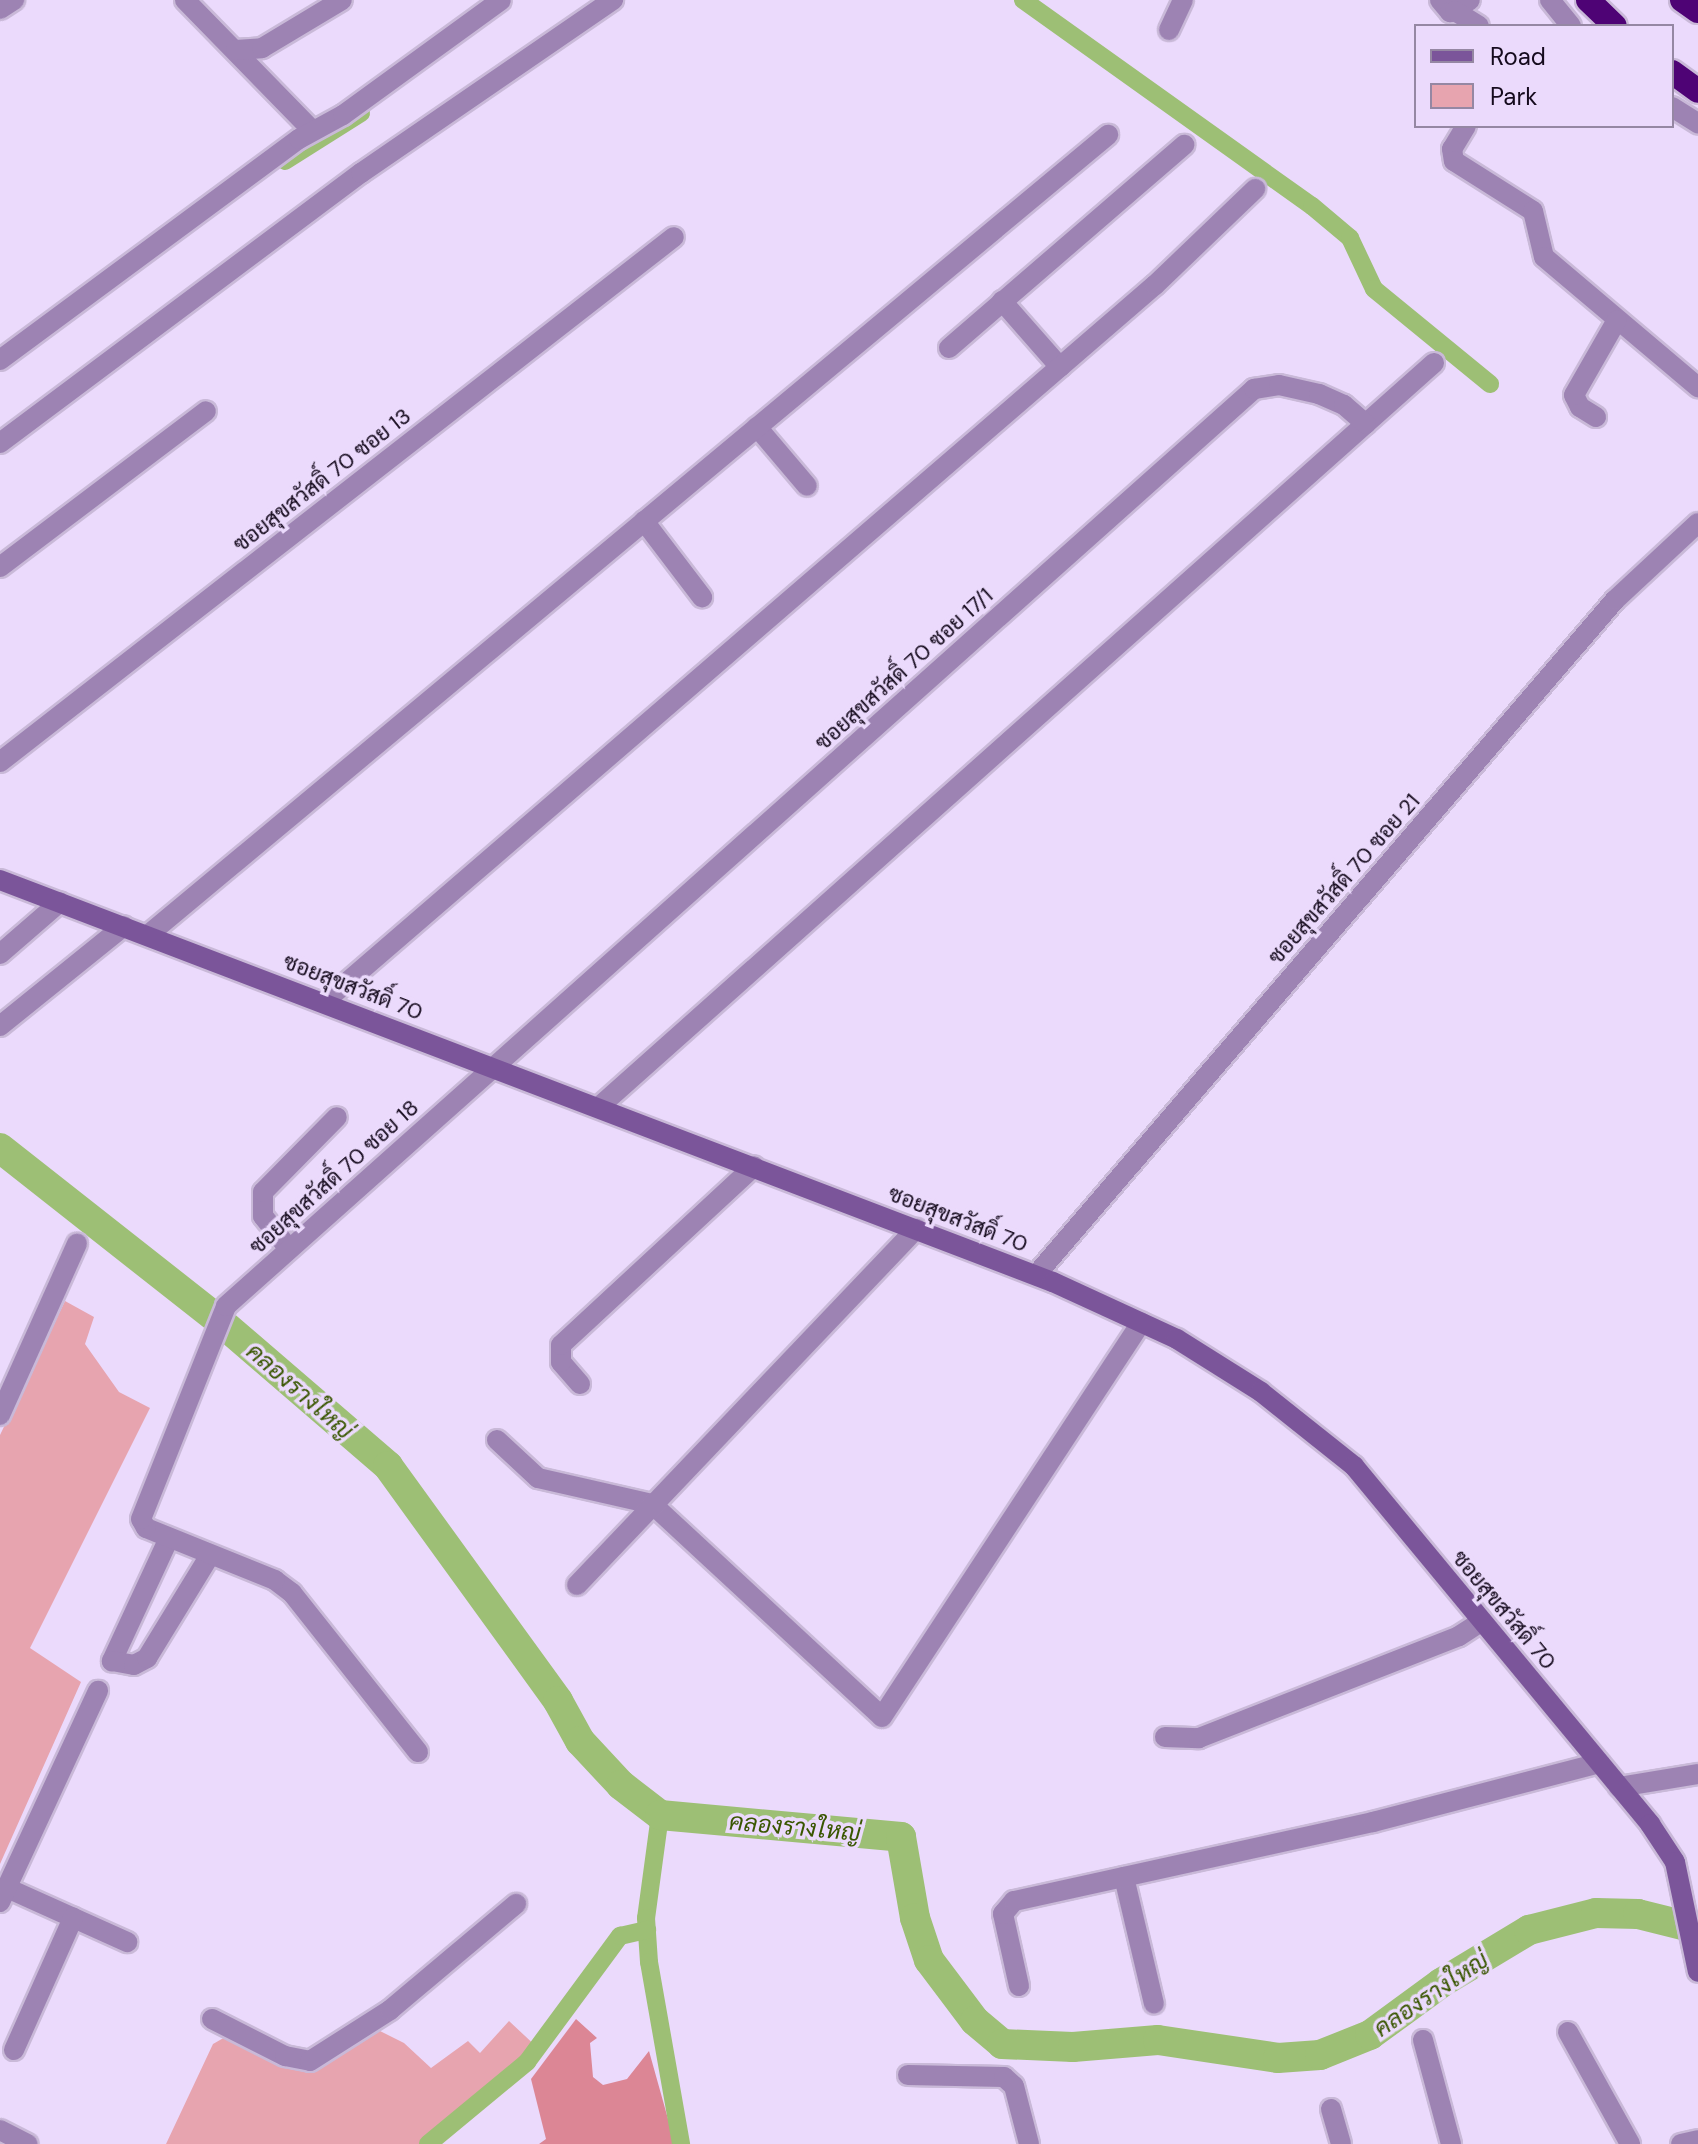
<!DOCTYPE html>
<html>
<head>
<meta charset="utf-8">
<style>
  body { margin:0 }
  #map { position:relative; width:1698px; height:2144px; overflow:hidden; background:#ebdafc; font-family:"DM Sans",Sarabun,sans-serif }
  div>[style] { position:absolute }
  .green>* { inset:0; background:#e7a4af }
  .forest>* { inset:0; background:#dc8695 }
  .canal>* { height:18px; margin:-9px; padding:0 9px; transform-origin:9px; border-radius:9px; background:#9dbf75 }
  .river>* { height:30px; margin:-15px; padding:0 15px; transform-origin:15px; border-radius:15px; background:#9dbf75 }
  .roads { filter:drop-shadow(2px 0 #c9b9d8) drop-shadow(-2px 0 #c9b9d8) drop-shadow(0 2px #c9b9d8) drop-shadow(0 -2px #c9b9d8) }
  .street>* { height:20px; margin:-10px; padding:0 10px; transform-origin:10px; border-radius:10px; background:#9d83b3 }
  .secondary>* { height:20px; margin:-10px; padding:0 10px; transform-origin:10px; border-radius:10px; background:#7b559a }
  .highway>* { height:24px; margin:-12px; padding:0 12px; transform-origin:12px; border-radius:12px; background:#4e0375 }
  span { translate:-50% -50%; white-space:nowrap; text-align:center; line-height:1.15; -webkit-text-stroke:7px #ebdafc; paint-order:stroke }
  .street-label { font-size:22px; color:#150a1d }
  .water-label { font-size:24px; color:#395600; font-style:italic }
  .legend { position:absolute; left:1414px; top:24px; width:260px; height:104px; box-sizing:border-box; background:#ebdafc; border:2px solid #9587a3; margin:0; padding:10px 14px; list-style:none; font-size:24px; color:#150a1d }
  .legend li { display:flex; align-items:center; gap:16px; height:40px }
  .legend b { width:40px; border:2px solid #9587a3 }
</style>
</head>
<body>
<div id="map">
  <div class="green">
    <div style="clip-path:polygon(65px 1301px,94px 1317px,85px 1344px,119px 1392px,150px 1408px,30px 1648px,81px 1682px,0 1864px,0 1435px)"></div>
    <div style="clip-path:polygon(509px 2021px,540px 2050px,514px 2080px,434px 2144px,166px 2144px,213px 2044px,227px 2036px,283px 2060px,376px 2029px,404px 2043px,431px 2068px,468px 2041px,480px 2053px)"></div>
  </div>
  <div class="forest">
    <div style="clip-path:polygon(576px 2019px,597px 2038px,590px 2043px,593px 2077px,603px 2085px,627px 2079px,649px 2051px,675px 2144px,539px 2144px,546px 2139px,531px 2079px)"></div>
  </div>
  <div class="canal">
    <div style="left:1023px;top:0;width:355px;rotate:35.5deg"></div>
    <div style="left:1312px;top:206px;width:50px;rotate:40.1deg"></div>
    <div style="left:1350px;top:238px;width:56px;rotate:64.8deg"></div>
    <div style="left:1374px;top:289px;width:150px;rotate:39.3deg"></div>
    <div style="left:285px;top:161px;width:90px;rotate:-32.3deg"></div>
    <div style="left:660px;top:1815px;width:104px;rotate:97.7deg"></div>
    <div style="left:646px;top:1918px;width:44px;rotate:86.1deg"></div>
    <div style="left:649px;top:1962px;width:185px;rotate:80deg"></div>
    <div style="left:428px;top:2144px;width:129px;rotate:-39.6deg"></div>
    <div style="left:527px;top:2062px;width:157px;rotate:-53.6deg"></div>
    <div style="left:620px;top:1936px;width:28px;rotate:-13deg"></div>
  </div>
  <div class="river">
    <div style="left:0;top:1148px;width:283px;rotate:38.2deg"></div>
    <div style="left:222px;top:1323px;width:219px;rotate:40.7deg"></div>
    <div style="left:388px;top:1466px;width:290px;rotate:54.1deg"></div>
    <div style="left:558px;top:1701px;width:46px;rotate:61.2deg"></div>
    <div style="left:580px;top:1741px;width:60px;rotate:47deg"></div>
    <div style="left:621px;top:1785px;width:49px;rotate:37.6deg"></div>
    <div style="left:660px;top:1815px;width:242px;rotate:5.2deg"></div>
    <div style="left:901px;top:1837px;width:82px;rotate:80.2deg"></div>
    <div style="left:915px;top:1918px;width:44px;rotate:71.6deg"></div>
    <div style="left:929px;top:1960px;width:76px;rotate:53deg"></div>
    <div style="left:975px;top:2021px;width:35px;rotate:40deg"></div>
    <div style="left:1002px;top:2044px;width:71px;rotate:2.4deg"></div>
    <div style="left:1073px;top:2047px;width:85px;rotate:-4.7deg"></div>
    <div style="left:1158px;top:2040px;width:121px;rotate:8.5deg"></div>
    <div style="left:1278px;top:2058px;width:42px;rotate:-4.1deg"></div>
    <div style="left:1320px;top:2055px;width:54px;rotate:-21.8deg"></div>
    <div style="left:1370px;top:2035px;width:88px;rotate:-36.2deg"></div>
    <div style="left:1441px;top:1983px;width:103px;rotate:-31.1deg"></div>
    <div style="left:1529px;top:1930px;width:69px;rotate:-14.2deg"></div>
    <div style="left:1596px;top:1913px;width:42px;rotate:1.4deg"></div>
    <div style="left:1638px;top:1914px;width:62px;rotate:14deg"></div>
  </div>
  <div class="roads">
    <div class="street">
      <div style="left:185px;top:0;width:182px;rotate:45.7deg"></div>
      <div style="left:1440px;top:0;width:16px;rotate:50deg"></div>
      <div style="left:1450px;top:12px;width:23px;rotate:-31deg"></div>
      <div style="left:1550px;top:0;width:33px;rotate:51deg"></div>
      <div style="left:0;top:9px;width:17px;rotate:-33deg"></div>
      <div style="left:1455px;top:11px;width:28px;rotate:32deg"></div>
      <div style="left:1169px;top:30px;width:33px;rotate:-65deg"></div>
      <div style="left:236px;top:50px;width:26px;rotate:-4deg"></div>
      <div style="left:262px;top:48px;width:93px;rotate:-31deg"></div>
      <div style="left:1672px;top:107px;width:31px;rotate:32deg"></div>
      <div style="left:1466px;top:126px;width:27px;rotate:121deg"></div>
      <div style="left:1452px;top:149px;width:12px;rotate:81deg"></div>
      <div style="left:1454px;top:161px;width:93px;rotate:32.3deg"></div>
      <div style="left:1533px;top:211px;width:47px;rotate:76.6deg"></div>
      <div style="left:1544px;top:257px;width:202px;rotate:40.2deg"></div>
      <div style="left:1002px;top:301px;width:88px;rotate:48.7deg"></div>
      <div style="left:949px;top:348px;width:311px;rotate:-40.8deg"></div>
      <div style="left:0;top:360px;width:372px;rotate:-36.5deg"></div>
      <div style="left:299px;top:139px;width:50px;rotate:-28.6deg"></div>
      <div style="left:343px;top:115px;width:195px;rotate:-36deg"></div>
      <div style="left:1596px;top:417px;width:19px;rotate:-148deg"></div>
      <div style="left:1580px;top:407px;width:13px;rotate:-117deg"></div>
      <div style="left:1574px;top:395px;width:86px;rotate:-60.2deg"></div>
      <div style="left:757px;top:427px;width:77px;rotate:49.7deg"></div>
      <div style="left:0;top:443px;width:451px;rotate:-36.8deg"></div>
      <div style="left:361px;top:173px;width:306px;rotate:-34.5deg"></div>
      <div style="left:644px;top:521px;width:96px;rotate:52.7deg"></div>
      <div style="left:0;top:567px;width:258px;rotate:-37.1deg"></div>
      <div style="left:0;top:762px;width:854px;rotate:-37.92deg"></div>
      <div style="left:148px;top:935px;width:1250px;rotate:-39.81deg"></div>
      <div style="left:0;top:954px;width:79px;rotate:-40.9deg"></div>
      <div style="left:324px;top:1002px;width:1098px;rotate:-40.79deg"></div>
      <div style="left:1155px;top:285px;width:139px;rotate:-43.8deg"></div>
      <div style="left:0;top:1026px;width:159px;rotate:-38.9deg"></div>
      <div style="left:600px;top:1106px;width:1117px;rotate:-41.7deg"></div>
      <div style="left:289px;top:1249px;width:42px;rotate:-128.2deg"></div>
      <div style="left:263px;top:1216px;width:24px;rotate:-90deg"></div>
      <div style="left:263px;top:1192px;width:105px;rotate:-45.4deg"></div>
      <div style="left:1036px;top:1275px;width:889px;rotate:-49.38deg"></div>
      <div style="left:1615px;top:600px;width:113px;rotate:-42.9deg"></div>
      <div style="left:580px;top:1384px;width:29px;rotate:-131deg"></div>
      <div style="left:561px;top:1362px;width:17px;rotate:-90deg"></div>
      <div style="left:561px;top:1345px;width:263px;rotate:-42.8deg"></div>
      <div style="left:0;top:1415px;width:188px;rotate:-65.8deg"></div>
      <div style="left:497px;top:1440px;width:56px;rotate:42.8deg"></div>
      <div style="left:538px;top:1478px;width:117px;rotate:12.8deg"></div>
      <div style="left:652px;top:1504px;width:313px;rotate:42.8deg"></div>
      <div style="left:882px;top:1717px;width:472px;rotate:-56.7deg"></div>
      <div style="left:169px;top:1538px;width:136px;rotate:114.9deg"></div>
      <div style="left:112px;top:1661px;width:22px;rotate:10deg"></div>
      <div style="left:134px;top:1665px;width:15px;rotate:-28deg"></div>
      <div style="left:147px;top:1658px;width:121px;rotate:-58.5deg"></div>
      <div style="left:577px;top:1585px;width:492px;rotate:-46.4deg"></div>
      <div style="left:1165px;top:1737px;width:34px;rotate:2deg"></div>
      <div style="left:1199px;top:1738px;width:279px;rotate:-21.4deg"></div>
      <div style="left:1459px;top:1636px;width:27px;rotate:-33deg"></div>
      <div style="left:418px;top:1752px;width:203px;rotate:-128.4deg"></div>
      <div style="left:292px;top:1593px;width:21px;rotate:-143deg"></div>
      <div style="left:275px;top:1580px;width:139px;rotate:-158deg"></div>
      <div style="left:146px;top:1528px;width:10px;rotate:-119deg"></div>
      <div style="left:141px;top:1519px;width:229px;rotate:-68.2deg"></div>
      <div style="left:226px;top:1306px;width:1378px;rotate:-41.73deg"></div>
      <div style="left:1254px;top:389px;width:25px;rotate:-9deg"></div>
      <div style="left:1279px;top:385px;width:41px;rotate:12.7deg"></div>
      <div style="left:1319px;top:394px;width:27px;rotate:24deg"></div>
      <div style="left:1344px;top:405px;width:29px;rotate:41deg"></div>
      <div style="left:1619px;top:1787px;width:80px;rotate:-9.3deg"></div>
      <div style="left:1124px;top:1877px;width:130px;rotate:76.7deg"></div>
      <div style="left:7px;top:1888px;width:132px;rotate:24.2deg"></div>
      <div style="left:0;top:1902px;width:233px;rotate:-65.1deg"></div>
      <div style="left:1019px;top:1986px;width:74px;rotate:-102.5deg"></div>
      <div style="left:1003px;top:1914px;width:17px;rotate:-50deg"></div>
      <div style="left:1014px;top:1901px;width:368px;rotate:-12.4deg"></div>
      <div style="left:1373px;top:1822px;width:234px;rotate:-14.6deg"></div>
      <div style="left:212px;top:2019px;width:82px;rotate:26.9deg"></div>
      <div style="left:285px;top:2056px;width:25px;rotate:11deg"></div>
      <div style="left:310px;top:2061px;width:95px;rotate:-32.5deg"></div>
      <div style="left:390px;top:2010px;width:165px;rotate:-40.1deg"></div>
      <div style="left:1568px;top:2032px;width:128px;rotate:61deg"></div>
      <div style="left:1423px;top:2040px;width:108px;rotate:74.9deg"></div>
      <div style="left:14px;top:2050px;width:145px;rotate:-65.9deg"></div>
      <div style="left:908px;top:2075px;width:96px;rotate:1.2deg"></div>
      <div style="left:1004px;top:2077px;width:13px;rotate:42deg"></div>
      <div style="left:1014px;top:2086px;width:60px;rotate:75.5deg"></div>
      <div style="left:1331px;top:2109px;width:36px;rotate:74deg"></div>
      <div style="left:0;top:2130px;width:31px;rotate:27deg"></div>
      <div style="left:1681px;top:2144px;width:17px;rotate:-13deg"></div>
    </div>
    <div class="secondary">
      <div style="left:0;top:880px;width:1127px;rotate:20.9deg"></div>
      <div style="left:1053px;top:1282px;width:136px;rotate:24.7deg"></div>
      <div style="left:1177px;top:1339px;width:99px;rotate:32.2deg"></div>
      <div style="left:1261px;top:1392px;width:119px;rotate:38.5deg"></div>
      <div style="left:1354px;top:1466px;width:465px;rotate:50.4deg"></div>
      <div style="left:1650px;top:1824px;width:45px;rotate:56.7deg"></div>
      <div style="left:1675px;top:1862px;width:112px;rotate:78.2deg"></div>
    </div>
    <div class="highway">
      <div style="left:1588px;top:0;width:37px;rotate:44deg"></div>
      <div style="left:1682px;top:0;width:19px;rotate:35deg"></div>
      <div style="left:1672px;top:72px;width:32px;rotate:36deg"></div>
    </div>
  </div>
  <div class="street-label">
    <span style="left:322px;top:480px;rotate:-38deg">ซอยสุขสวัสดิ์ 70 ซอย 13</span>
    <span style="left:904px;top:669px;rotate:-42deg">ซอยสุขสวัสดิ์ 70 ซอย 17/1</span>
    <span style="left:1344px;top:879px;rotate:-49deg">ซอยสุขสวัสดิ์ 70 ซอย 21</span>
    <span style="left:353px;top:987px;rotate:21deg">ซอยสุขสวัสดิ์ 70</span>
    <span style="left:334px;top:1177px;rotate:-42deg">ซอยสุขสวัสดิ์ 70 ซอย 18</span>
    <span style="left:958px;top:1219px;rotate:21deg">ซอยสุขสวัสดิ์ 70</span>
    <span style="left:1504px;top:1610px;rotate:50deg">ซอยสุขสวัสดิ์ 70</span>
  </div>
  <div class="water-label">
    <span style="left:300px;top:1391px;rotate:41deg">คลองรางใหญ่</span>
    <span style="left:795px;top:1827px;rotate:5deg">คลองรางใหญ่</span>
    <span style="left:1431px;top:1994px;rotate:-34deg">คลองรางใหญ่</span>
  </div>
  <ul class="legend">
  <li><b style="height:10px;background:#7b559a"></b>Road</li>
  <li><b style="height:22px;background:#e7a4af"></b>Park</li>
  </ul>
</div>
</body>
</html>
